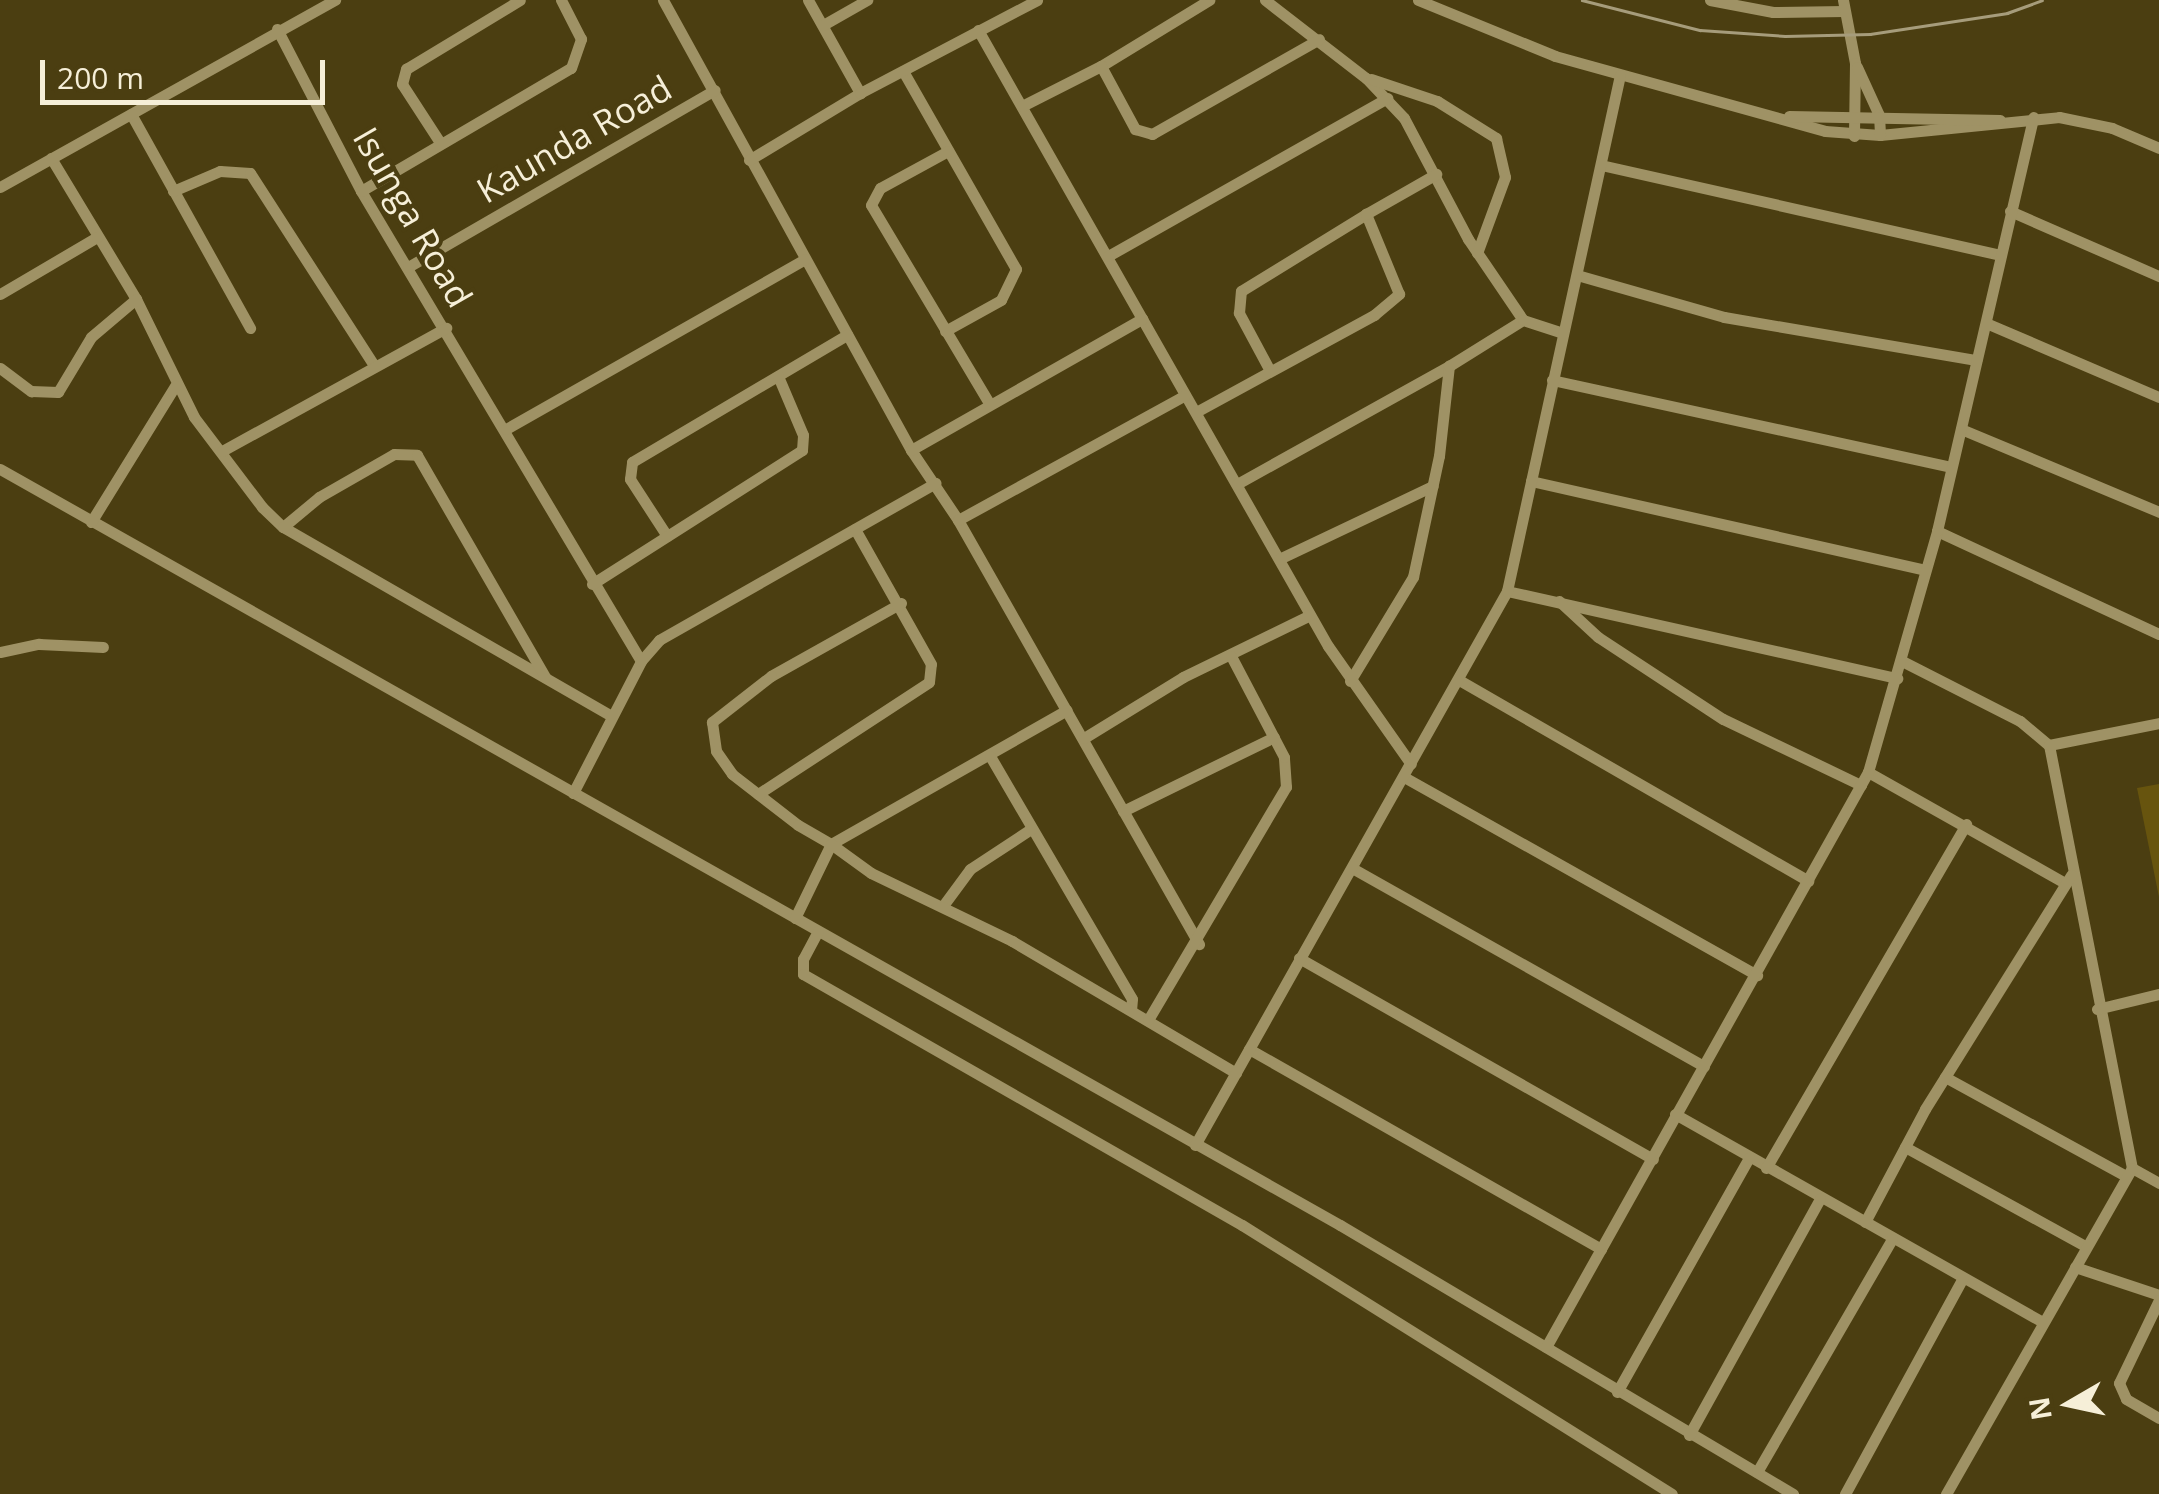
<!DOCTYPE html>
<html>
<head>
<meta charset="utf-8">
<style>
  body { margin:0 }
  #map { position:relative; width:2159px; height:1494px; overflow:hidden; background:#4b3e11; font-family:"Open Sans",sans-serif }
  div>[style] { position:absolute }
  .green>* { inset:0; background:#67540e }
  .street>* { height:11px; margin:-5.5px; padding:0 5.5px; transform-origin:5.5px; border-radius:5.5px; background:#9f9265 }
  .rail>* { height:2.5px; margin:-1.25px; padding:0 1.25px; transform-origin:1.25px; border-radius:1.25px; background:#a69c7b }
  span { translate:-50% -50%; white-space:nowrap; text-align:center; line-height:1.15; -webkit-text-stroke:8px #4b3e11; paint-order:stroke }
  .street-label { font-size:35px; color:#f6efd8 }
  .north { position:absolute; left:2019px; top:1354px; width:100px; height:100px; -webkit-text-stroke:8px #4b3e11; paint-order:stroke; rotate:261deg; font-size:28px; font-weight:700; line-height:40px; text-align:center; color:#f6efd8 }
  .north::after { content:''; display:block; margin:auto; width:35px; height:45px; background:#f6efd8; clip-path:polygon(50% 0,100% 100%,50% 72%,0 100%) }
  .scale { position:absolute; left:40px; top:60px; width:285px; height:45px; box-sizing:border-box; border:5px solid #f6efd8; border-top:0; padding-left:12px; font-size:30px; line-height:35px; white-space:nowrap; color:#f6efd8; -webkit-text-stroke:8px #4b3e11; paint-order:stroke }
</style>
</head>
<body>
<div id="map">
  <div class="green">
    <div style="clip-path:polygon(2159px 784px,2159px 897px,2137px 788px)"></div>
  </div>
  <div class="street">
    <div style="left:663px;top:0;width:514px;rotate:61.14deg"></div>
    <div style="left:911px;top:450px;width:84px;rotate:56.1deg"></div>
    <div style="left:958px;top:520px;width:488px;rotate:60.4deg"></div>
    <div style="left:808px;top:0;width:107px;rotate:60.8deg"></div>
    <div style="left:1265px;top:0;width:128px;rotate:37.7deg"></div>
    <div style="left:1366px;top:78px;width:55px;rotate:46.5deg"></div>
    <div style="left:1404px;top:118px;width:137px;rotate:62.1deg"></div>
    <div style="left:1468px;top:239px;width:98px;rotate:55.8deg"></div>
    <div style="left:1418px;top:0;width:148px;rotate:22.2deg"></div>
    <div style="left:1555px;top:56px;width:280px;rotate:15.5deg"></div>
    <div style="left:1825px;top:131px;width:55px;rotate:4.2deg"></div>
    <div style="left:1880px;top:135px;width:180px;rotate:-5.7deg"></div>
    <div style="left:2059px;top:117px;width:54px;rotate:11.7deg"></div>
    <div style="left:2112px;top:128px;width:51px;rotate:23.1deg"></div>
    <div style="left:1710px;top:0;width:64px;rotate:10.8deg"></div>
    <div style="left:1773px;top:12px;width:71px;rotate:-0.8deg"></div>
    <div style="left:1843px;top:0;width:64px;rotate:79.2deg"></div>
    <div style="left:1855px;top:63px;width:73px;rotate:90.8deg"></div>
    <div style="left:823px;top:25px;width:51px;rotate:-29.6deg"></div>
    <div style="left:277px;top:29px;width:182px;rotate:62.6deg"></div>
    <div style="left:361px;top:191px;width:547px;rotate:59.22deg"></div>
    <div style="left:978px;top:30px;width:708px;rotate:60.4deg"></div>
    <div style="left:1328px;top:646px;width:144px;rotate:54.9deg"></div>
    <div style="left:1101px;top:66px;width:127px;rotate:-31.4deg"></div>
    <div style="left:1857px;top:67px;width:53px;rotate:65.4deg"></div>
    <div style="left:1879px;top:115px;width:20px;rotate:87deg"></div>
    <div style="left:903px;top:71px;width:228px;rotate:60.3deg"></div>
    <div style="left:1016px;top:269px;width:34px;rotate:116deg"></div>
    <div style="left:1001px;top:300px;width:64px;rotate:151deg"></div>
    <div style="left:1371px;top:79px;width:70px;rotate:18.4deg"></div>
    <div style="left:1437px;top:101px;width:70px;rotate:32.1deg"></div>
    <div style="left:1496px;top:138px;width:40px;rotate:77deg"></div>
    <div style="left:1505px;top:177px;width:81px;rotate:110.2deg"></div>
    <div style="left:1022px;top:106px;width:89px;rotate:-26.9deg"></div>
    <div style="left:1101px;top:66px;width:72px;rotate:61.6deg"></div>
    <div style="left:1135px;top:129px;width:18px;rotate:16deg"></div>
    <div style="left:1152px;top:134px;width:192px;rotate:-29.6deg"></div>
    <div style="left:131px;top:114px;width:245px;rotate:60.9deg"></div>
    <div style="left:1789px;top:116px;width:211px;rotate:1.1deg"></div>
    <div style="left:439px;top:141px;width:68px;rotate:-123deg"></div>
    <div style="left:402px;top:84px;width:16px;rotate:-75deg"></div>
    <div style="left:406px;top:69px;width:133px;rotate:-31.2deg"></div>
    <div style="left:948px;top:151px;width:77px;rotate:151.4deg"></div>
    <div style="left:880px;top:188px;width:19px;rotate:118deg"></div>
    <div style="left:871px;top:205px;width:230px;rotate:59.2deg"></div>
    <div style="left:51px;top:158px;width:165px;rotate:58.9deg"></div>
    <div style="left:136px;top:299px;width:131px;rotate:63.8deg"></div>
    <div style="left:194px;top:417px;width:113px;rotate:52.9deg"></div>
    <div style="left:262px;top:507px;width:29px;rotate:44deg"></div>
    <div style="left:283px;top:527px;width:379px;rotate:29.9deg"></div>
    <div style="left:749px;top:160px;width:130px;rotate:-31.1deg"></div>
    <div style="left:860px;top:93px;width:200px;rotate:-27.7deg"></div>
    <div style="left:1601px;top:165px;width:409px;rotate:12.7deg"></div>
    <div style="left:0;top:187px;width:384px;rotate:-29.2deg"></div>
    <div style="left:173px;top:191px;width:51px;rotate:-23.1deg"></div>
    <div style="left:220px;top:171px;width:30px;rotate:4deg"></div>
    <div style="left:250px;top:173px;width:227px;rotate:57.2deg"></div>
    <div style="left:361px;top:191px;width:243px;rotate:-30.4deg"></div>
    <div style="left:571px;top:68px;width:31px;rotate:-71deg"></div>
    <div style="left:581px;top:39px;width:44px;rotate:-117.1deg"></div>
    <div style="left:2010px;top:211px;width:163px;rotate:23.6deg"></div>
    <div style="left:1108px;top:256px;width:321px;rotate:-29.5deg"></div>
    <div style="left:408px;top:267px;width:354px;rotate:-30deg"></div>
    <div style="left:1577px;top:275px;width:153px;rotate:15.9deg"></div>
    <div style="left:1724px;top:317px;width:256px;rotate:9.7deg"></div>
    <div style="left:0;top:294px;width:113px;rotate:-30.4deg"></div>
    <div style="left:1986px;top:323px;width:188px;rotate:23.2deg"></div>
    <div style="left:0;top:368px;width:39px;rotate:37deg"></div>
    <div style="left:31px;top:391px;width:27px;rotate:2deg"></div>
    <div style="left:58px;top:392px;width:64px;rotate:-59deg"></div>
    <div style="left:91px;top:337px;width:59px;rotate:-40.2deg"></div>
    <div style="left:1269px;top:369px;width:64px;rotate:-118.2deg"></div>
    <div style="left:1239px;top:313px;width:22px;rotate:-85deg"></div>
    <div style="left:1241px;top:291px;width:147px;rotate:-31.6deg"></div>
    <div style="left:1552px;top:380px;width:408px;rotate:12.3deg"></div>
    <div style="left:1196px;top:412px;width:203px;rotate:-28.6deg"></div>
    <div style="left:1374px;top:315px;width:33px;rotate:-40deg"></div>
    <div style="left:1399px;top:294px;width:87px;rotate:-112.4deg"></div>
    <div style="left:1366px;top:214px;width:81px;rotate:-29.7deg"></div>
    <div style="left:506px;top:429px;width:344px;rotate:-29.6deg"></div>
    <div style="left:1961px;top:429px;width:215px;rotate:22.7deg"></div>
    <div style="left:911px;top:450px;width:266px;rotate:-29.6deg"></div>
    <div style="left:222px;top:451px;width:256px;rotate:-28.8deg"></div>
    <div style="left:0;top:469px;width:1539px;rotate:29.43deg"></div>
    <div style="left:1340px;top:1225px;width:527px;rotate:30.7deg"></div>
    <div style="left:1531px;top:481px;width:404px;rotate:12.7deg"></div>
    <div style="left:1237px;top:484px;width:243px;rotate:-29.1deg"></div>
    <div style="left:958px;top:520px;width:259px;rotate:-28.8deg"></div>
    <div style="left:91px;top:522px;width:160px;rotate:-58.3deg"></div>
    <div style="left:283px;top:527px;width:47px;rotate:-39.8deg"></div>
    <div style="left:319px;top:497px;width:86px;rotate:-29.8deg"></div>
    <div style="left:394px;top:454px;width:23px;rotate:2deg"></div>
    <div style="left:417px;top:455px;width:256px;rotate:60deg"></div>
    <div style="left:1937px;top:531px;width:245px;rotate:24.9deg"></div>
    <div style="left:667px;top:536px;width:68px;rotate:-123deg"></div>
    <div style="left:630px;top:479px;width:17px;rotate:-83deg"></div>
    <div style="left:632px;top:462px;width:250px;rotate:-30.6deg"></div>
    <div style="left:1279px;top:559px;width:170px;rotate:-25.4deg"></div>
    <div style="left:592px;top:584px;width:249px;rotate:-32.5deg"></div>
    <div style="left:802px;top:450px;width:15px;rotate:-86deg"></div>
    <div style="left:803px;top:435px;width:64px;rotate:-113deg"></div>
    <div style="left:1507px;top:591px;width:400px;rotate:12.6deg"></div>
    <div style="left:1559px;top:601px;width:53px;rotate:42.7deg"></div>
    <div style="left:1598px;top:637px;width:149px;rotate:33.3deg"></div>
    <div style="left:1723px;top:719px;width:153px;rotate:25.6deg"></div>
    <div style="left:901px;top:603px;width:149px;rotate:150.7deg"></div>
    <div style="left:771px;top:676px;width:75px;rotate:142.1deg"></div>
    <div style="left:712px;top:722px;width:29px;rotate:82deg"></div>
    <div style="left:716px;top:751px;width:28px;rotate:55deg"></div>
    <div style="left:732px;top:774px;width:83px;rotate:37.7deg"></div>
    <div style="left:798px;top:825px;width:38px;rotate:30deg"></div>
    <div style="left:831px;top:844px;width:271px;rotate:-29.6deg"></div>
    <div style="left:0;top:652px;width:40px;rotate:-12deg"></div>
    <div style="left:39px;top:644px;width:64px;rotate:2.7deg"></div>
    <div style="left:1902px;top:661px;width:132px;rotate:27deg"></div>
    <div style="left:2020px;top:721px;width:38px;rotate:40deg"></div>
    <div style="left:2049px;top:745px;width:431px;rotate:78.9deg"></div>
    <div style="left:2132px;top:1168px;width:31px;rotate:29deg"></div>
    <div style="left:1459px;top:680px;width:403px;rotate:29.9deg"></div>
    <div style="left:1350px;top:681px;width:122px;rotate:-58.8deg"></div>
    <div style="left:1413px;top:577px;width:124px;rotate:-77.9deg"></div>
    <div style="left:1439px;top:456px;width:91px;rotate:-83.7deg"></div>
    <div style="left:1449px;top:366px;width:87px;rotate:-31.9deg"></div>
    <div style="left:1523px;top:320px;width:42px;rotate:18deg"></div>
    <div style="left:1084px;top:738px;width:116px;rotate:-31.6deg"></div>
    <div style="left:1183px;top:677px;width:141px;rotate:-26deg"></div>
    <div style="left:2049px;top:745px;width:112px;rotate:-11.3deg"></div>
    <div style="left:990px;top:756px;width:281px;rotate:59.7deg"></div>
    <div style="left:1132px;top:999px;width:11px;rotate:95deg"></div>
    <div style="left:1868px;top:772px;width:226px;rotate:29.4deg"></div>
    <div style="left:1404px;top:777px;width:405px;rotate:29.3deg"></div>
    <div style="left:573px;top:793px;width:148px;rotate:-62.7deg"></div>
    <div style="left:641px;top:661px;width:28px;rotate:-49deg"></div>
    <div style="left:659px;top:640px;width:318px;rotate:-29.6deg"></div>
    <div style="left:758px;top:794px;width:204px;rotate:-33.2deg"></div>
    <div style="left:929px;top:682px;width:18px;rotate:-84deg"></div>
    <div style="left:931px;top:664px;width:155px;rotate:-119.4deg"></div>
    <div style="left:1123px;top:811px;width:168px;rotate:-26.1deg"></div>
    <div style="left:1352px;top:868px;width:404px;rotate:29.4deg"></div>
    <div style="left:945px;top:903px;width:42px;rotate:-53.7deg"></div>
    <div style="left:970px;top:869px;width:73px;rotate:-33.3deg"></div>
    <div style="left:795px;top:918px;width:82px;rotate:-64.1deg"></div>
    <div style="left:831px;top:844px;width:49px;rotate:35.9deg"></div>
    <div style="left:871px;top:873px;width:157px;rotate:25.7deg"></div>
    <div style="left:1012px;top:941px;width:260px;rotate:30.5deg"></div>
    <div style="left:818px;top:931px;width:32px;rotate:118deg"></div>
    <div style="left:803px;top:959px;width:15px;rotate:90deg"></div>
    <div style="left:803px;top:974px;width:506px;rotate:29.76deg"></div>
    <div style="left:1242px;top:1225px;width:507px;rotate:32.03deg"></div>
    <div style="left:1299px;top:958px;width:407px;rotate:29.6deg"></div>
    <div style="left:2097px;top:1009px;width:64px;rotate:-13.6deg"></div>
    <div style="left:1148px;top:1020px;width:271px;rotate:-59.4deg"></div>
    <div style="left:1286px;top:787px;width:30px;rotate:-94deg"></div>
    <div style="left:1284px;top:757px;width:114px;rotate:-117.7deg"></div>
    <div style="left:1249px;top:1049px;width:405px;rotate:29.6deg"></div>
    <div style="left:1945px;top:1077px;width:206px;rotate:28.7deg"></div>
    <div style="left:1675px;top:1114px;width:423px;rotate:29.5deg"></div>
    <div style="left:1195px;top:1145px;width:636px;rotate:-60.61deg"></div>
    <div style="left:1507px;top:591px;width:528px;rotate:-77.65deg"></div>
    <div style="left:1905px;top:1147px;width:205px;rotate:28.8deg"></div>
    <div style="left:1766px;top:1168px;width:398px;rotate:-59.8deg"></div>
    <div style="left:1865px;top:1222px;width:128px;rotate:-62deg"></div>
    <div style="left:1925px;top:1109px;width:276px;rotate:-58deg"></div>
    <div style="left:2075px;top:1267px;width:89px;rotate:18.4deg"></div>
    <div style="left:2159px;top:1300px;width:92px;rotate:115.7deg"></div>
    <div style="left:2119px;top:1383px;width:17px;rotate:66deg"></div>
    <div style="left:2126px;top:1399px;width:38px;rotate:30deg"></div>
    <div style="left:1546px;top:1347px;width:659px;rotate:-60.75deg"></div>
    <div style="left:1868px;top:772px;width:251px;rotate:-74deg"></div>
    <div style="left:1937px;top:531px;width:425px;rotate:-76.9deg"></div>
    <div style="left:1617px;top:1392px;width:269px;rotate:-60.6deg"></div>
    <div style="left:1689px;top:1435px;width:270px;rotate:-61deg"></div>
    <div style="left:1757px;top:1472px;width:269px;rotate:-59.9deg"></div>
    <div style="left:1845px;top:1494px;width:246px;rotate:-61.4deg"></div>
    <div style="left:1946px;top:1494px;width:375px;rotate:-60.3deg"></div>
  </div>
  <div class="rail">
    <div style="left:1582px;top:0;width:122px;rotate:14.3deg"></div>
    <div style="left:1700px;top:30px;width:85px;rotate:4deg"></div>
    <div style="left:1785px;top:36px;width:85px;rotate:-1.3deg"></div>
    <div style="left:1870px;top:34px;width:139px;rotate:-8.7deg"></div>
    <div style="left:2007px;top:13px;width:37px;rotate:-20deg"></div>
  </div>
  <div class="street-label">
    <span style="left:574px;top:139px;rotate:-30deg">Kaunda Road</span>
    <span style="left:413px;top:217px;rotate:60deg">Isunga Road</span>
  </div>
  <div class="north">N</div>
  <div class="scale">200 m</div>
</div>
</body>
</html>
